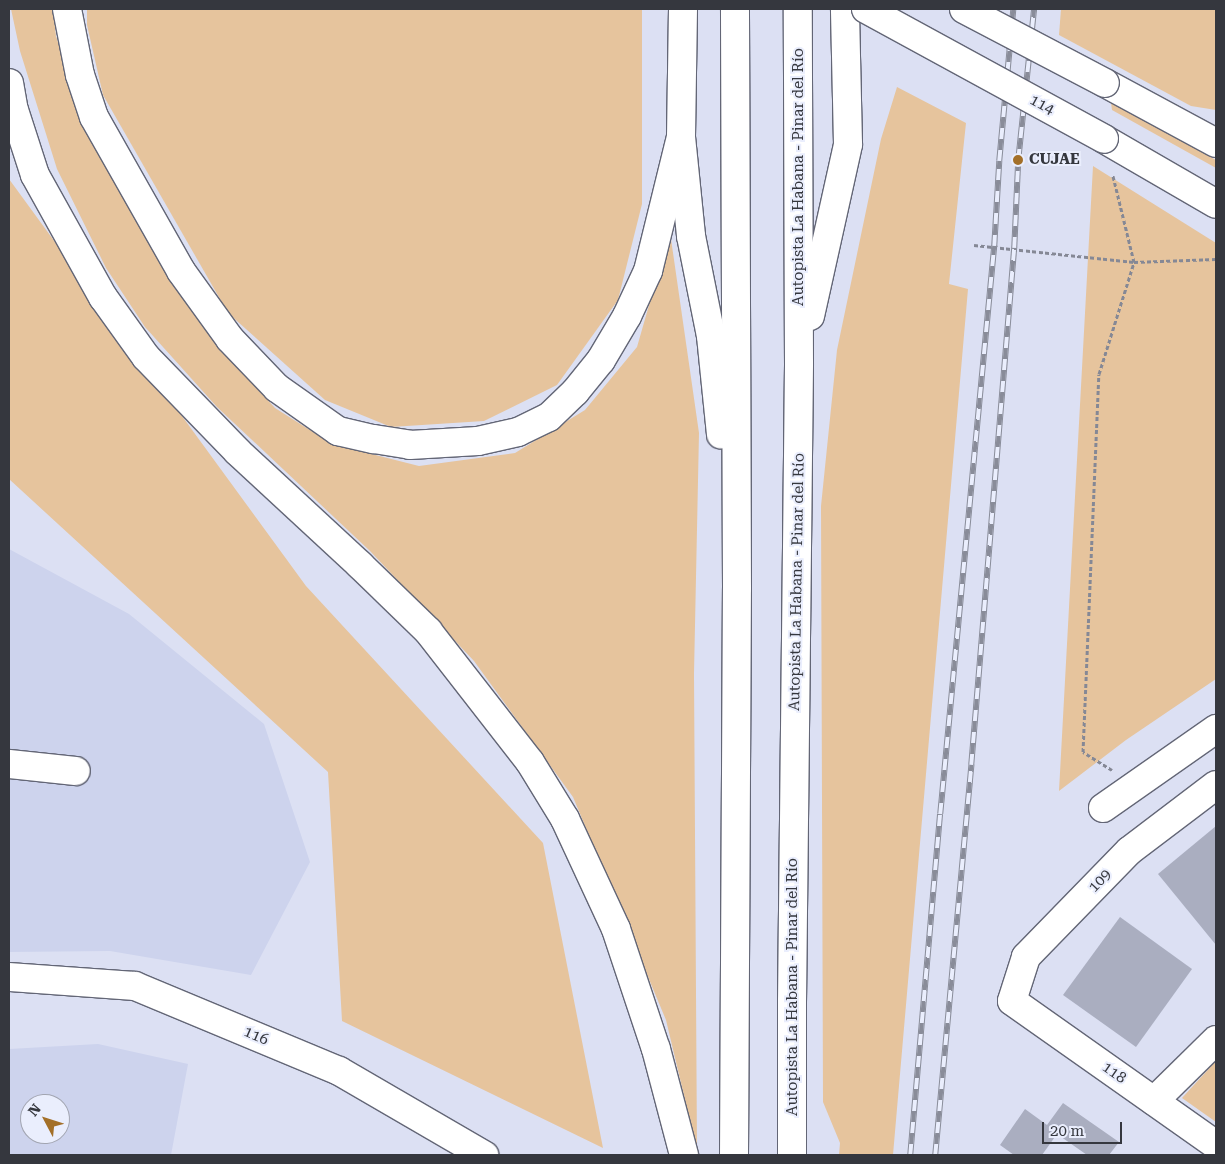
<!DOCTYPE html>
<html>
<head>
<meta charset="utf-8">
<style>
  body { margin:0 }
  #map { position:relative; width:1225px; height:1164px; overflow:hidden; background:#dce0f3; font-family:"Roboto Serif",serif }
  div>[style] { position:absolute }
  .built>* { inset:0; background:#cdd3ed }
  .green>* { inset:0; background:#e6c49d }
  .building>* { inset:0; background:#aaaec0 }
  .path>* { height:3px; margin-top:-1.5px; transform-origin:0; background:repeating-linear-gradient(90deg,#858895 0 4px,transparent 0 6.5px) }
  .roads { filter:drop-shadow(1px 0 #636676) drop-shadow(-1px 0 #636676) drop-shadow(0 1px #636676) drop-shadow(0 -1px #636676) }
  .minor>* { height:28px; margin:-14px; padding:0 14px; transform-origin:14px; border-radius:14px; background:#fff }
  .highway>* { height:28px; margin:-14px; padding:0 14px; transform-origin:14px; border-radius:14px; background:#fff }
  .rail>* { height:5.5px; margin-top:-2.75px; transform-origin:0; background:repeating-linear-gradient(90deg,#eaeefd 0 11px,#898c99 0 22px); box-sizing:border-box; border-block:1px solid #898c99 }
  .bridges { filter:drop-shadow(1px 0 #636676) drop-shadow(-1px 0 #636676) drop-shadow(0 1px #636676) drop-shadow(0 -1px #636676) }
  .highway-bridge>* { height:28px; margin:-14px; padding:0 14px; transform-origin:14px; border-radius:14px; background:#fff }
  .dots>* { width:14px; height:14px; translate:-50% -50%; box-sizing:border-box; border:2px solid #eaeefd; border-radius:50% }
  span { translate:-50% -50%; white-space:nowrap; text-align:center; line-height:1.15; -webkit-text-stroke:4px #eaeefd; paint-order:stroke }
  .street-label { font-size:15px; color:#35373e }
  .poi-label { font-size:15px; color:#35373e; font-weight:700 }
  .left { translate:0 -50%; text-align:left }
  .frame { position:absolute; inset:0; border:10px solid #35373e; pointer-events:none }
  .north { position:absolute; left:20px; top:1094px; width:50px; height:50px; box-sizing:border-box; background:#eaeefd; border:1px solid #a2a5b1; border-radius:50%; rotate:310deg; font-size:14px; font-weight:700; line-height:20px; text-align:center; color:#35373e }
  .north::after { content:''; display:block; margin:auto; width:18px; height:22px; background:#a36f28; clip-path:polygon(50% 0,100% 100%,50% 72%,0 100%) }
  .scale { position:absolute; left:1042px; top:1122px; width:80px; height:22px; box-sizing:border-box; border:2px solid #35373e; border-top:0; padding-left:6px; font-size:15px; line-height:18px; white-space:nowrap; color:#35373e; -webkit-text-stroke:4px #eaeefd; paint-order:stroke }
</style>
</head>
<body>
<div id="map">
  <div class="built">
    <div style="clip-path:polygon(9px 549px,129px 614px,264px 724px,310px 862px,251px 975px,110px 951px,9px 952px)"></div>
    <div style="clip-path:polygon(evenodd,98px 1044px,188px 1064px,171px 1155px,9px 1155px,9px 1049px,98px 1044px,30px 1104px,60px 1104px,60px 1134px,30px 1134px,30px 1104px)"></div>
  </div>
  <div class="green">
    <div style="clip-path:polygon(11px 9px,53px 9px,56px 36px,87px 131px,156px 253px,225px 354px,275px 408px,332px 444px,419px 466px,515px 453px,585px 410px,637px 347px,670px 232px,699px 433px,694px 674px,697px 1150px,666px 1020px,573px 797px,474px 661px,370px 551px,217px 407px,145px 327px,106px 268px,57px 169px,20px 51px)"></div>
    <div style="clip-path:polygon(87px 9px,642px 9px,642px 204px,618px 300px,557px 385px,484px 421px,391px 427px,325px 400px,228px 313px,103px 95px,87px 25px)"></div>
    <div style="clip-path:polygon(1061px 9px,1216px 9px,1216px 110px,1191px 106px,1059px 35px)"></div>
    <div style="clip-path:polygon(897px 87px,966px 123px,949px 284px,968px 289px,893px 1155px,839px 1155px,840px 1143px,823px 1102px,821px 506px,837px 350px,881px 139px)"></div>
    <div style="clip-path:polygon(1111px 103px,1216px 160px,1216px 168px,1112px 110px)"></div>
    <div style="clip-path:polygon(1093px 166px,1216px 243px,1216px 679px,1126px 740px,1059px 791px)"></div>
    <div style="clip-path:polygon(9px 179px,306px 586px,543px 843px,603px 1148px,342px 1021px,328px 772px,9px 479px)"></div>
    <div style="clip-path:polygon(1216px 1061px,1216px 1122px,1182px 1098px)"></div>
  </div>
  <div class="building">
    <div style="clip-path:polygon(1216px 826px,1216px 945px,1158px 874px)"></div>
    <div style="clip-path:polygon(1120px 917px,1192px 969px,1136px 1047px,1063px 995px)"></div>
    <div style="clip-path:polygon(1063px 1103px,1119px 1142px,1109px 1155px,1087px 1155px,1057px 1134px,1042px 1155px,1014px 1155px,1000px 1145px,1025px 1109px,1047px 1125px)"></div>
  </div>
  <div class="path">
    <div style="left:974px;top:245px;width:161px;rotate:6.1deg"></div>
    <div style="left:1134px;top:262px;width:82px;rotate:-2.1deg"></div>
    <div style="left:1112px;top:770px;width:34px;rotate:-148deg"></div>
    <div style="left:1083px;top:752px;width:378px;rotate:-87.6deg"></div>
    <div style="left:1099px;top:374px;width:117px;rotate:-72.6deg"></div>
    <div style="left:1134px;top:262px;width:89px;rotate:-103.7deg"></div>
  </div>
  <div class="roads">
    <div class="minor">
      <div style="left:9px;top:764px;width:67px;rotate:6deg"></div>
      <div style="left:1216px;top:785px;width:109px;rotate:142.8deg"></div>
      <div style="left:1129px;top:851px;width:148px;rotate:134.2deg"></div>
      <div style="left:1026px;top:957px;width:46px;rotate:107.7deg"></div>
      <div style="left:1012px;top:1001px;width:250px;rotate:35.2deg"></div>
      <div style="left:1103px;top:808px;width:138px;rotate:-35deg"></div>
      <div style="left:9px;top:977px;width:126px;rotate:4.1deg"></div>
      <div style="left:135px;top:986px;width:221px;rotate:22.6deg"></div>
      <div style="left:339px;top:1071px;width:168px;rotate:30.1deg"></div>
      <div style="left:1154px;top:1101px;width:87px;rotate:-44.5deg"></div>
    </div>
    <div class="highway">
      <div style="left:67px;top:9px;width:67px;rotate:78.9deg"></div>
      <div style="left:80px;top:75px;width:44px;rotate:71.6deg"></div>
      <div style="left:94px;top:117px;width:177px;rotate:60.5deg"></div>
      <div style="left:181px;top:271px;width:84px;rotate:54.2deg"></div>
      <div style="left:230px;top:339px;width:68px;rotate:46.2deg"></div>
      <div style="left:277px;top:388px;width:75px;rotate:35.2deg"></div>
      <div style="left:338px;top:431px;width:37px;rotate:13deg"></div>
      <div style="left:374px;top:439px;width:36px;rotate:9deg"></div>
      <div style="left:410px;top:445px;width:68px;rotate:-3.4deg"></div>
      <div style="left:478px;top:441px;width:41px;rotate:-12.7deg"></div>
      <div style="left:518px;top:432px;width:34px;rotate:-26deg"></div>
      <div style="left:549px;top:417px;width:36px;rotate:-44deg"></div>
      <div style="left:575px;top:392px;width:41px;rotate:-50.9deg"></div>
      <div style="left:601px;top:360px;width:51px;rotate:-59.4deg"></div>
      <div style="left:627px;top:316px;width:50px;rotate:-65deg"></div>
      <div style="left:648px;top:271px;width:138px;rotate:-76.2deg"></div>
      <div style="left:683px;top:9px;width:128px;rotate:90.9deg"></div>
      <div style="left:681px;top:137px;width:100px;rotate:84.2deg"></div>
      <div style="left:691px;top:236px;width:102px;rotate:78.7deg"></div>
      <div style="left:711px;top:336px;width:99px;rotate:84.2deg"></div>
      <div style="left:9px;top:83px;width:27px;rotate:80deg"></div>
      <div style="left:14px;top:110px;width:68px;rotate:72.1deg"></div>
      <div style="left:35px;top:175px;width:140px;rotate:60.9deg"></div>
      <div style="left:103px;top:297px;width:74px;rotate:54.4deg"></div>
      <div style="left:146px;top:357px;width:132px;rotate:45.9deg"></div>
      <div style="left:238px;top:452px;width:166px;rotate:42.8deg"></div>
      <div style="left:360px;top:565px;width:95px;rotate:44.1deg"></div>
      <div style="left:428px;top:631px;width:166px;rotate:52.1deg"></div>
      <div style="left:530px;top:762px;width:67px;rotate:58.4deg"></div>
      <div style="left:565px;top:819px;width:121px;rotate:65.1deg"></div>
      <div style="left:616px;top:929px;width:126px;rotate:71.6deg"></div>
      <div style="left:656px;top:1049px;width:110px;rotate:75.2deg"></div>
      <div style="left:1105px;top:83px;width:126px;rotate:28.4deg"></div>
      <div style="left:1104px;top:139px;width:129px;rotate:30.1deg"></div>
      <div style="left:810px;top:316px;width:176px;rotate:-77.5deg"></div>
      <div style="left:848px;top:144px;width:135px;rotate:-91.3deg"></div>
      <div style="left:734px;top:1155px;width:567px;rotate:-89.7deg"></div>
      <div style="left:737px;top:588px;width:579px;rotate:-90.2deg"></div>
      <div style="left:792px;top:1155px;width:153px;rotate:-90deg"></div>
      <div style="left:792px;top:1002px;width:639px;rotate:-89.37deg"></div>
      <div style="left:799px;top:363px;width:354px;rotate:-90.2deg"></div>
    </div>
  </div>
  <div class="rail">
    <div style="left:910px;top:1155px;width:342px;rotate:-85deg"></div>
    <div style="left:940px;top:814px;width:571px;rotate:-84.57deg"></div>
    <div style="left:994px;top:246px;width:85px;rotate:-86.6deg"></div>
    <div style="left:999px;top:161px;width:153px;rotate:-84.7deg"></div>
    <div style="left:935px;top:1155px;width:392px;rotate:-84.7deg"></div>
    <div style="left:971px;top:765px;width:519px;rotate:-85.25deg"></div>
    <div style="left:1014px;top:248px;width:88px;rotate:-87.4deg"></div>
    <div style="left:1018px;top:160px;width:152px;rotate:-84deg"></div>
  </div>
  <div class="bridges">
    <div class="highway-bridge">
      <div style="left:866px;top:9px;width:271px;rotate:28.6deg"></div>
      <div style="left:964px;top:9px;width:159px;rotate:27.7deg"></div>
    </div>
  </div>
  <div class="dots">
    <div style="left:1018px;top:160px;background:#a36f28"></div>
  </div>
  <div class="street-label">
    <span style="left:1042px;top:105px;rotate:29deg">114</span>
    <span style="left:799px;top:177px;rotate:-90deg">Autopista La Habana - Pinar del Río</span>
    <span style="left:797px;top:582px;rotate:-89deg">Autopista La Habana - Pinar del Río</span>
    <span style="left:1100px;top:881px;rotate:-46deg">109</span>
    <span style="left:793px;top:987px;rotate:-90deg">Autopista La Habana - Pinar del Río</span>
    <span style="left:256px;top:1036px;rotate:23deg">116</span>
    <span style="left:1114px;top:1073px;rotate:35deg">118</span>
  </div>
  <div class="poi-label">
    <span class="left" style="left:1029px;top:160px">CUJAE</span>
  </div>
  <div class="frame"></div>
  <div class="north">N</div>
  <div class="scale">20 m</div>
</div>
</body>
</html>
